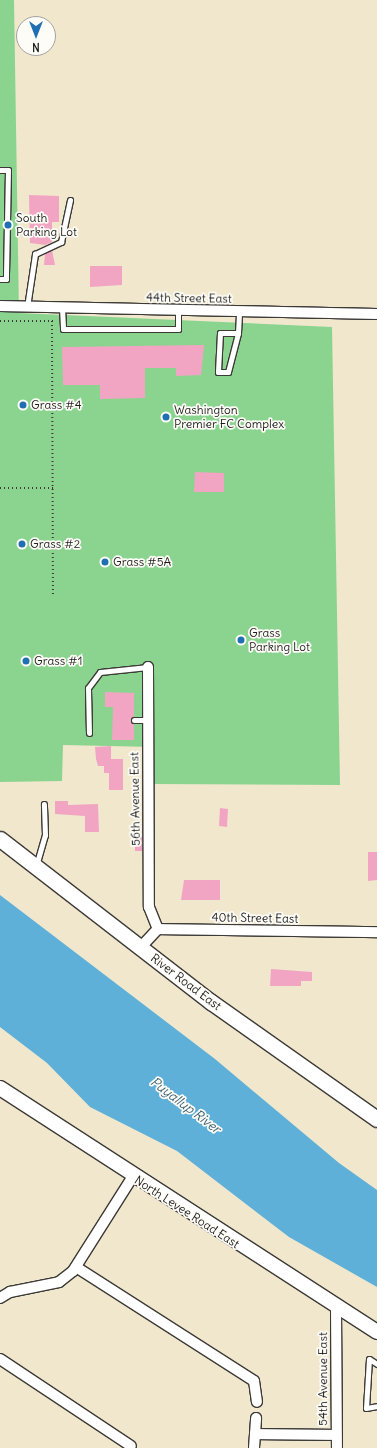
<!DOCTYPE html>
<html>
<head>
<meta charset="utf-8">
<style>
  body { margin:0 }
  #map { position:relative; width:377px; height:1448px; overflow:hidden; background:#f1e7cd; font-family:Delius,sans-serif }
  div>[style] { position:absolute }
  .green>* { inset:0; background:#8ad490 }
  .water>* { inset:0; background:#5eb0d9 }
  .building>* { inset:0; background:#f1a5c3 }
  .path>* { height:2px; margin-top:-1px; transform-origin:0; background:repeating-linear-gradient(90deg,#3c3a37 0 1px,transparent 0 4px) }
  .roads { filter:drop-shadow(1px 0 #3c3a37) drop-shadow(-1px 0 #3c3a37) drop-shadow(0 1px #3c3a37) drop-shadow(0 -1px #3c3a37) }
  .lane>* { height:5px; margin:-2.5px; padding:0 2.5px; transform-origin:2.5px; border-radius:2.5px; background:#fff }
  .street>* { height:10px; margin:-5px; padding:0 5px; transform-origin:5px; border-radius:5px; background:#fff }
  .secondary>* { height:14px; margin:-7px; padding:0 7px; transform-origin:7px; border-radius:7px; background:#fff }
  .primary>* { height:15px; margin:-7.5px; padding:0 7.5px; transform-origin:7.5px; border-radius:7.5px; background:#fff }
  .dots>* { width:11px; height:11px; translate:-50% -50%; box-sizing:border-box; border:2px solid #fdfcf7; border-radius:50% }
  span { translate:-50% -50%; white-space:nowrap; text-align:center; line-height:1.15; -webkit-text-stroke:3.5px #fdfcf7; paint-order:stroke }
  .poi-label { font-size:12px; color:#1c1c1c }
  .left { translate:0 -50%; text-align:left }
  .street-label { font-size:12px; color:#1c1c1c }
  .water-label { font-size:13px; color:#3a5f71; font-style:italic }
  .north { position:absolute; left:16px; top:16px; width:40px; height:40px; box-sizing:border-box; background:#fdfcf7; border:1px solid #a3a29f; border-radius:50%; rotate:180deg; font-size:11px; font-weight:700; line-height:16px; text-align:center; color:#1c1c1c }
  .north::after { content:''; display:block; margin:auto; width:14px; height:18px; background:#1f6fb2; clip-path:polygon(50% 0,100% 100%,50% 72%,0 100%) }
</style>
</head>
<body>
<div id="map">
  <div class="green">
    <div style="clip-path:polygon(0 0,14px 0,19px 313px,332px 327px,340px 785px,153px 784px,154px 747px,63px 745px,62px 781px,0 782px)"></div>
  </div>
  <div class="water">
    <div style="clip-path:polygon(0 895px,215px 1059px,339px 1163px,377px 1190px,377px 1287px,289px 1237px,177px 1151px,90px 1107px,47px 1063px,0 1027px)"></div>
  </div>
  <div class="building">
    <div style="clip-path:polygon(29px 195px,59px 196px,59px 222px,52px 222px,52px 242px,45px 245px,30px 243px)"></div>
    <div style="clip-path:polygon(52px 250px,55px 265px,44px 265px,45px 254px)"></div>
    <div style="clip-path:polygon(90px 266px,122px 266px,122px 285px,90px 287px)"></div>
    <div style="clip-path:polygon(204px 345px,201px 375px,176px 376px,176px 368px,145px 368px,145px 398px,100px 399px,100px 385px,63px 385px,62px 347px)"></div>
    <div style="clip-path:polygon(195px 472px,224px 473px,224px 492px,194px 492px)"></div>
    <div style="clip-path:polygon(105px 692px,134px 693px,134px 716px,130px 720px,134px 724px,134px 740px,112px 740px,113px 707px,105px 707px)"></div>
    <div style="clip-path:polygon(111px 746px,111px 759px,123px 759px,123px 790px,109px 790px,109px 773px,104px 773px,104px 766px,98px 766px,96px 759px,95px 747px)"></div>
    <div style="clip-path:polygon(55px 801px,68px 801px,68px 805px,98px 804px,99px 832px,85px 832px,85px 816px,55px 814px)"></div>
    <div style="clip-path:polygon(220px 808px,228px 809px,227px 827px,219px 826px)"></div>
    <div style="clip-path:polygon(135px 837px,142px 837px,142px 851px,135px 851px)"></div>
    <div style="clip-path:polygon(368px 852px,377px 852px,377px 880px,368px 881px)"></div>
    <div style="clip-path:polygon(184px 880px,220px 880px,220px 900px,181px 900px)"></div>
    <div style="clip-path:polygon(271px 969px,312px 972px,312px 981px,301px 981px,301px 986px,270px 986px)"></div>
  </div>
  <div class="path">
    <div style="left:0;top:321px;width:53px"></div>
    <div style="left:52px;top:321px;width:276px;rotate:89.8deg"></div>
    <div style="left:0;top:488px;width:53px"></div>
  </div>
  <div class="roads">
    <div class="lane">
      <div style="left:0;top:170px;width:8px"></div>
      <div style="left:8px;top:170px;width:109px;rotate:91.1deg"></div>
      <div style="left:6px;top:279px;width:6px;rotate:180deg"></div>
      <div style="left:27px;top:307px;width:54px;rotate:-81.4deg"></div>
      <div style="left:35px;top:254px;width:29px;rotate:-25deg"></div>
      <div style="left:61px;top:242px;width:43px;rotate:-77.9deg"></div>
      <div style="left:62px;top:308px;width:21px;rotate:87deg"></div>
      <div style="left:63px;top:329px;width:115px"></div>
      <div style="left:178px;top:329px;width:18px;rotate:-90deg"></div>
      <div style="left:238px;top:333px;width:18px;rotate:180deg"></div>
      <div style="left:220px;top:333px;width:39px;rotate:93deg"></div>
      <div style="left:218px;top:372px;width:10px"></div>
      <div style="left:228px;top:372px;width:40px;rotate:-75.6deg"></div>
      <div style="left:238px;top:333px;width:21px;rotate:-87deg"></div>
      <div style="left:134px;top:720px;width:13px"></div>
      <div style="left:89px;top:733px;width:45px;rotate:-91.3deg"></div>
      <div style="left:88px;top:688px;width:20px;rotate:-53deg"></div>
      <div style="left:100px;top:672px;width:48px;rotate:-5.9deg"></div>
      <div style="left:36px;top:866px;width:32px;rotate:-74deg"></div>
      <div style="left:45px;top:835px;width:31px;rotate:-92deg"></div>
      <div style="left:377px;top:1364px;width:9px;rotate:-148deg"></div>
      <div style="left:369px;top:1359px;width:49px;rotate:93.5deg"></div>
      <div style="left:366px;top:1408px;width:11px;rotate:-10deg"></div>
    </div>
    <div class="street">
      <div style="left:0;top:306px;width:377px;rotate:1.2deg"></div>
      <div style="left:148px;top:667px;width:240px;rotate:89.8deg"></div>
      <div style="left:149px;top:907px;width:24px;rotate:68deg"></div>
      <div style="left:140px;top:948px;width:26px;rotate:-47deg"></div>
      <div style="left:158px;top:929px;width:219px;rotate:0.8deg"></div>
      <div style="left:76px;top:1267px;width:211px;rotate:32.6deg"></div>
      <div style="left:254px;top:1381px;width:21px;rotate:82deg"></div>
      <div style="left:0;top:1298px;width:12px;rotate:-31deg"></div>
      <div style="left:10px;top:1292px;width:50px;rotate:-11.5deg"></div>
      <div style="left:59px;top:1282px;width:18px;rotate:-38deg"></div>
      <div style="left:73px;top:1271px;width:112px;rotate:-57.7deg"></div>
      <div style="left:336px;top:1309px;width:139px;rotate:89.6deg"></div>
      <div style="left:0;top:1359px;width:157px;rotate:33.6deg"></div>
      <div style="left:255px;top:1434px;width:16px;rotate:-86deg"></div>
      <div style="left:254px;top:1448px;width:14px;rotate:-86deg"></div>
      <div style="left:255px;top:1434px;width:81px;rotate:0.7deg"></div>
    </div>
    <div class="secondary">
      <div style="left:0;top:1088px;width:449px;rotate:32.9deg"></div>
    </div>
    <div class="primary">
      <div style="left:0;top:839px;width:267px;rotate:37.7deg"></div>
      <div style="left:211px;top:1002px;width:203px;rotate:35.2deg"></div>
    </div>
  </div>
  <div class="dots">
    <div style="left:8px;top:225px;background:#1f6fb2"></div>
    <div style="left:23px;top:405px;background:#1f6fb2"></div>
    <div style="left:166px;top:417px;background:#1f6fb2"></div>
    <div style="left:22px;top:544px;background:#1f6fb2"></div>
    <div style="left:105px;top:562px;background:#1f6fb2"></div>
    <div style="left:241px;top:640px;background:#1f6fb2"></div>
    <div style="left:26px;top:661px;background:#1f6fb2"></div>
  </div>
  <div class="poi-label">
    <span class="left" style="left:16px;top:225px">South<br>Parking Lot</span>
    <span class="left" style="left:31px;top:405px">Grass #4</span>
    <span class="left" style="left:174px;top:417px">Washington<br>Premier FC Complex</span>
    <span class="left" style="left:30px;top:544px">Grass #2</span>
    <span class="left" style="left:113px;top:562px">Grass #5A</span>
    <span class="left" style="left:249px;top:640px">Grass<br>Parking Lot</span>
    <span class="left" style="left:34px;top:661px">Grass #1</span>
  </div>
  <div class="street-label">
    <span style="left:189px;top:298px;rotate:1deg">44th Street East</span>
    <span style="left:135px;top:799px;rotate:-91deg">56th Avenue East</span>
    <span style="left:255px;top:918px;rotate:1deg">40th Street East</span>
    <span style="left:186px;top:982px;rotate:37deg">River Road East</span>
    <span style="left:187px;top:1212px;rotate:33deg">North Levee Road East</span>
    <span style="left:323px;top:1379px;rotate:-90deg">54th Avenue East</span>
  </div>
  <div class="water-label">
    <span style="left:185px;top:1106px;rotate:37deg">Puyallup River</span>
  </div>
  <div class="north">N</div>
</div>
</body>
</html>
